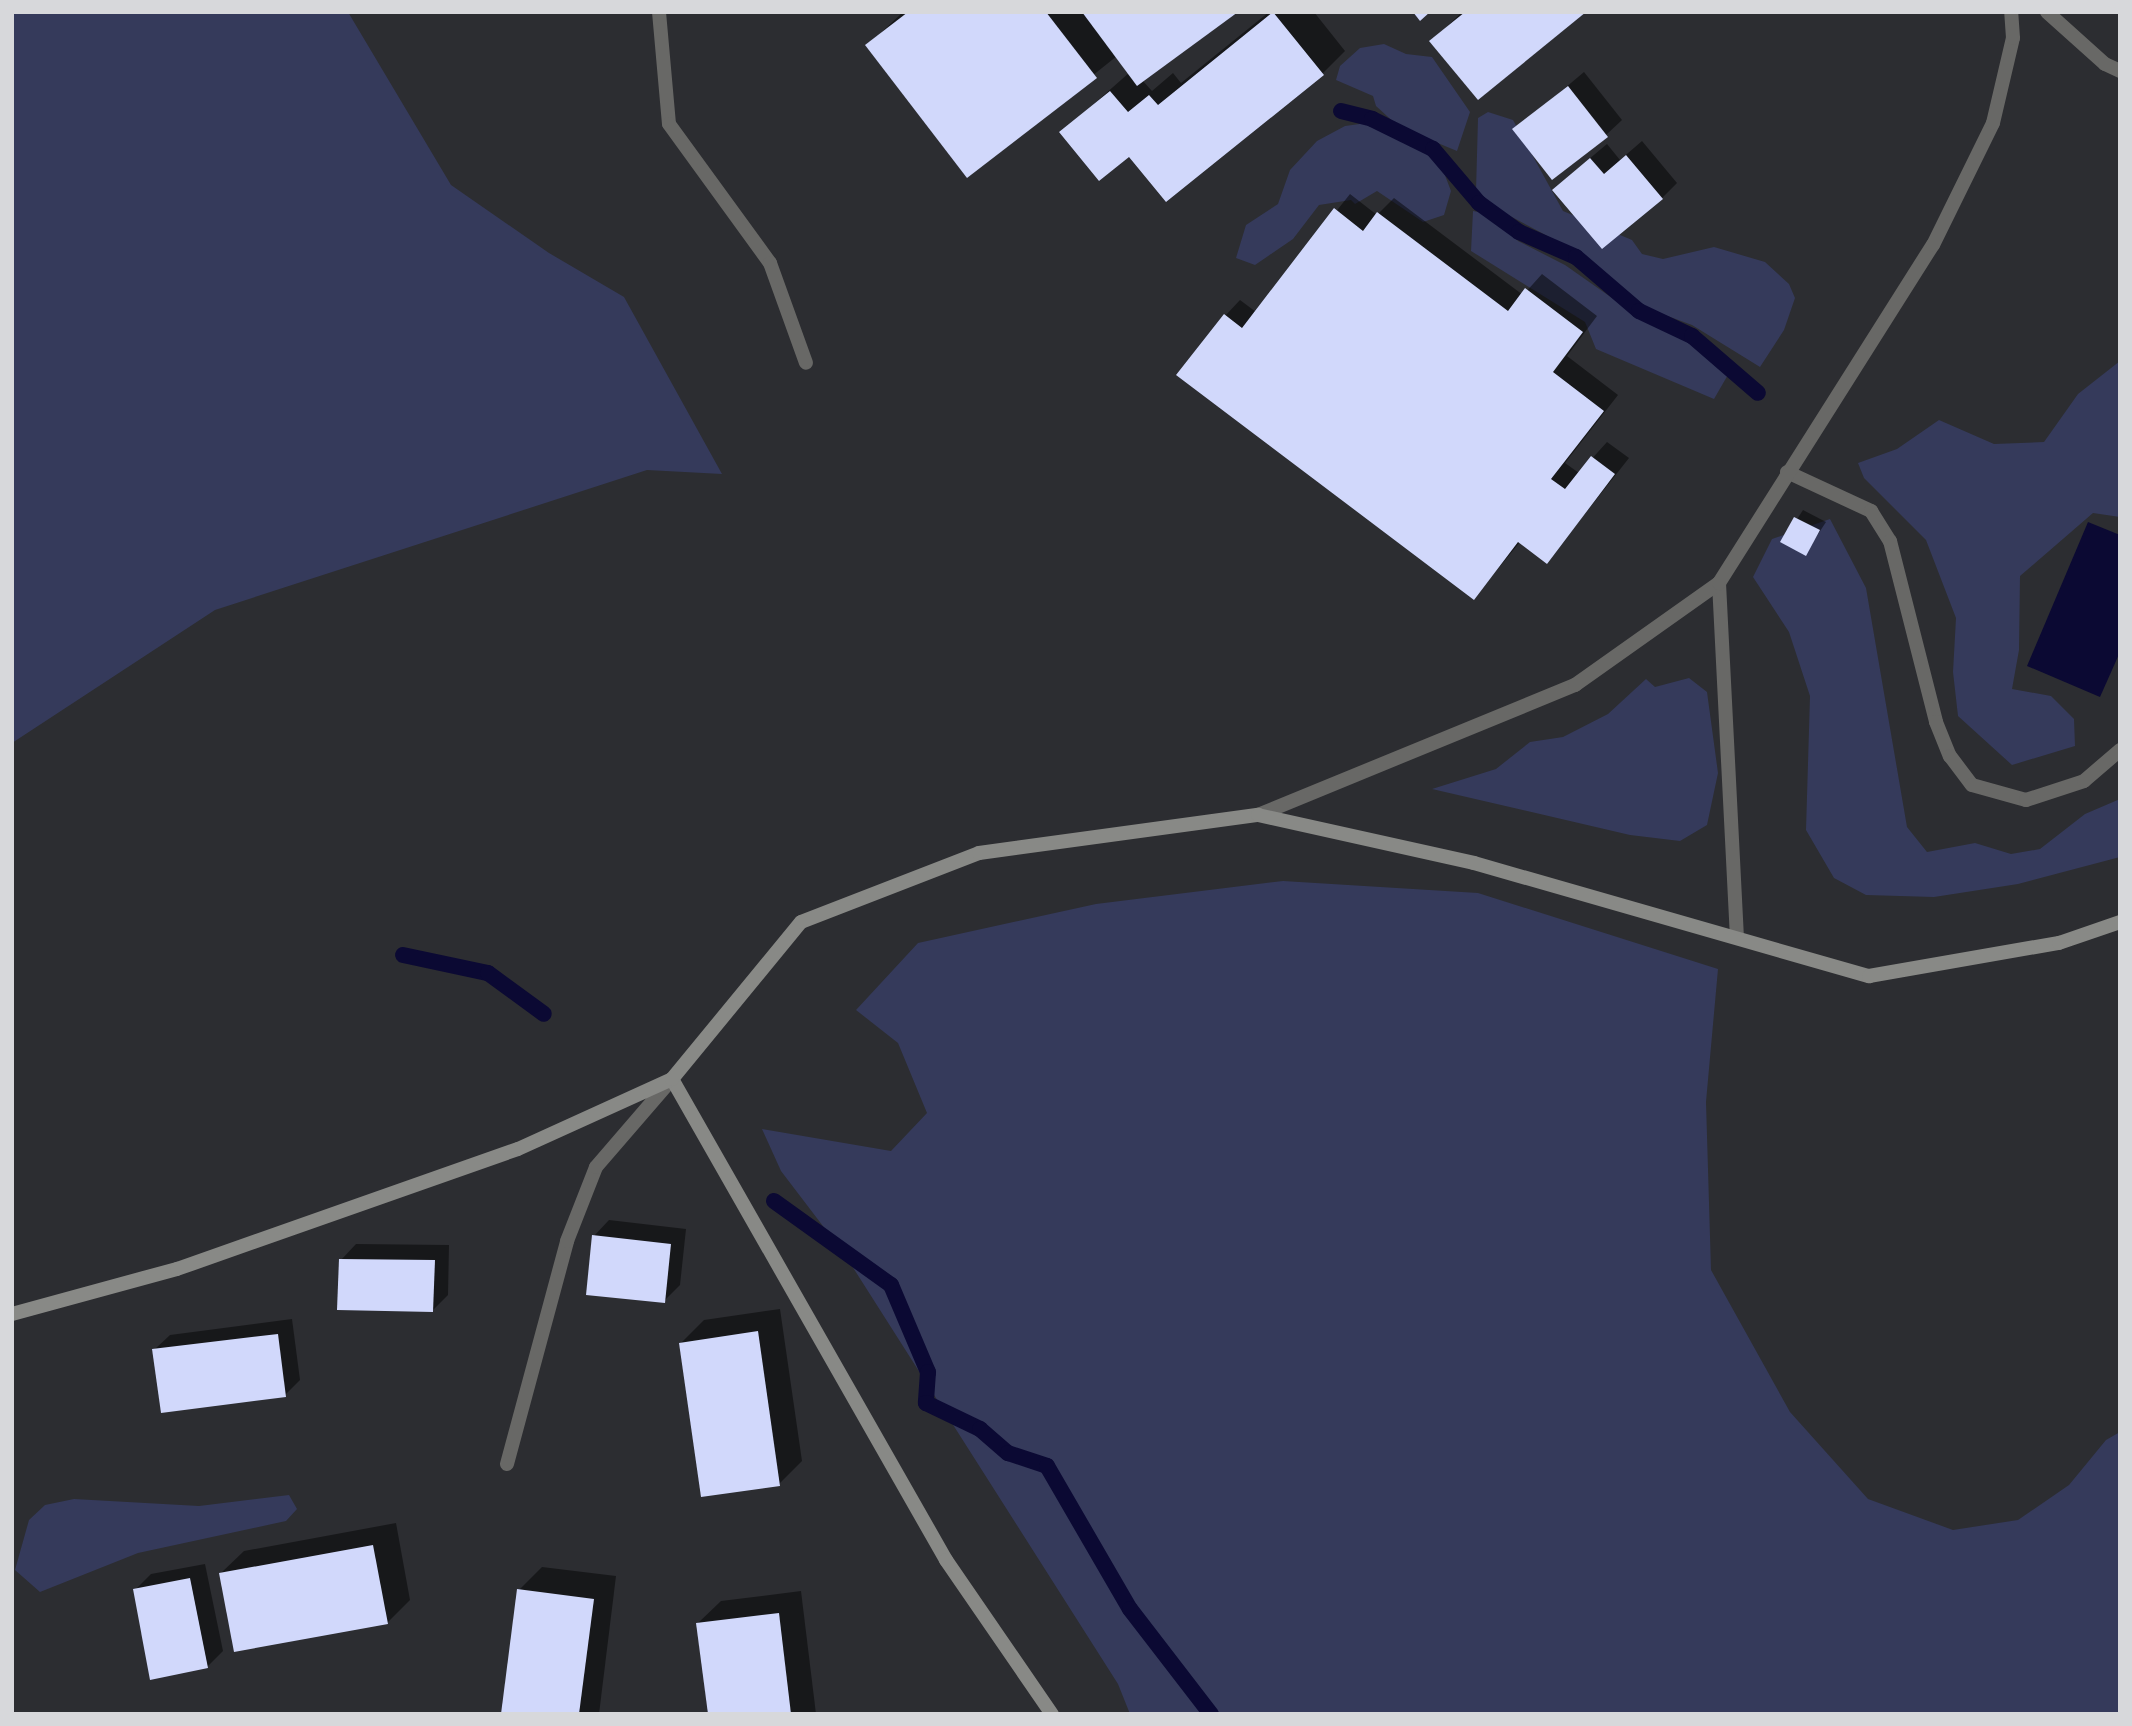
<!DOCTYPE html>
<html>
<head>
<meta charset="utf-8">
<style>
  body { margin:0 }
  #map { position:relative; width:2132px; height:1726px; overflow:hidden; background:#2c2d31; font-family:Georgia,serif }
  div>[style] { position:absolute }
  .green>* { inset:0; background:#353a5b }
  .water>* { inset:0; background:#0b0933 }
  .shadow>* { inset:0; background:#0007 }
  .stream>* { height:16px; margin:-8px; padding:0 8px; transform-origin:8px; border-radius:8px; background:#0b0933 }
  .building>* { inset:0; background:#d1d8fb }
  .lane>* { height:14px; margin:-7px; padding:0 7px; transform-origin:7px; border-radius:7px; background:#686866 }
  .street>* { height:14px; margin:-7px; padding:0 7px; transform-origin:7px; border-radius:7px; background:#686866 }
  .secondary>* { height:14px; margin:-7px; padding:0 7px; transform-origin:7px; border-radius:7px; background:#888986 }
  span { translate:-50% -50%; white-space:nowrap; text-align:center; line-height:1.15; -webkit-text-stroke:7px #2c2d31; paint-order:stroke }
  .frame { position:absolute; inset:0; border:14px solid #d7d8db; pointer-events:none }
</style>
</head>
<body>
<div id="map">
  <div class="green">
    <div style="clip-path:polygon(12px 12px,348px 12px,451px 185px,549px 253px,624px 297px,722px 474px,647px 470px,215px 610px,12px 743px)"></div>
    <div style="clip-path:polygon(1384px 44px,1406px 54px,1432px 57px,1470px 112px,1457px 151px,1399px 127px,1376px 106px,1373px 96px,1336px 80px,1340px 66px,1360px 48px)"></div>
    <div style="clip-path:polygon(1488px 112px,1513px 120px,1563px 211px,1632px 240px,1642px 254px,1663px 259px,1714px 247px,1765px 262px,1789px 284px,1795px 298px,1784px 330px,1760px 367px,1692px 325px,1643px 307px,1614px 287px,1583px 255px,1493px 207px,1476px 191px,1478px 118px)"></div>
    <div style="clip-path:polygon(1367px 123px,1411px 140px,1438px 157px,1451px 191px,1444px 215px,1423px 222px,1377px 191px,1355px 204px,1351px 200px,1319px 205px,1293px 239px,1255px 265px,1236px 258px,1246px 225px,1278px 204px,1290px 170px,1317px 141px,1345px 126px)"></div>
    <div style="clip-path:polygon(1473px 211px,1494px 215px,1518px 241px,1565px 265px,1632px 312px,1719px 357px,1729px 373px,1714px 399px,1596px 349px,1585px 322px,1471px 251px)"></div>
    <div style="clip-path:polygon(2120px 361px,2120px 517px,2093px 513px,2020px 576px,2019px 650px,2012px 689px,2051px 696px,2074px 719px,2075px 746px,2012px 765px,1958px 716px,1953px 672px,1956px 618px,1926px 540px,1864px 478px,1858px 463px,1897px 449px,1939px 420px,1994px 444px,2044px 442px,2078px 394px)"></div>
    <div style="clip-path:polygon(1830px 519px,1866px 588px,1907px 827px,1927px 852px,1975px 843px,2011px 854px,2040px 849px,2085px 814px,2120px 799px,2120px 857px,2018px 884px,1934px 897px,1866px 895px,1834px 878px,1806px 830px,1810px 696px,1789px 632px,1753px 577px,1772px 539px)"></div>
    <div style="clip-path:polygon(1689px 678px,1707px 692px,1718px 773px,1707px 825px,1680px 841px,1630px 835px,1432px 789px,1496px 769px,1530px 742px,1563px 737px,1608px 714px,1646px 679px,1655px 687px)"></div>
    <div style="clip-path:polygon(1283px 881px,1478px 893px,1718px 969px,1706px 1102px,1711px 1270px,1790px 1412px,1868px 1499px,1953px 1530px,2018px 1520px,2069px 1485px,2106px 1440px,2120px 1432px,2120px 1714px,1130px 1714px,1118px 1684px,845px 1255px,781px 1171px,762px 1129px,891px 1151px,927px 1113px,898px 1043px,856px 1010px,918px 943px,1096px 904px)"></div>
    <div style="clip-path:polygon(289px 1495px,297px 1509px,286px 1521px,138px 1553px,40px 1592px,15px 1570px,29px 1520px,45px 1505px,74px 1499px,199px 1506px)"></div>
  </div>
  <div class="water">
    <div style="clip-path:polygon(2088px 522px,2120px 535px,2120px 652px,2100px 697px,2027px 666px)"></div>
  </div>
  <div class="shadow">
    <div style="clip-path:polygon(903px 12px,1235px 12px,1142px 80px,1152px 91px,1173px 73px,1181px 83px,1269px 12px,1314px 12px,1345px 51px,1322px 74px,1129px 154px,1061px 133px,1130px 72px,1117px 56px,967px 176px,867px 46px)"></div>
    <div style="clip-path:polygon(1462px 12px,1584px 12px,1432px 41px)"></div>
    <div style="clip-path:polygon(1584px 72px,1622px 120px,1606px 135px,1515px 130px)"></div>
    <div style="clip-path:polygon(1642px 141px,1677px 183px,1662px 198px,1570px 175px,1607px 144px,1620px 160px)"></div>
    <div style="clip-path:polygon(1350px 194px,1377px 215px,1394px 198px,1523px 295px,1542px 274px,1597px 316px,1567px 356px,1618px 395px,1565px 463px,1579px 473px,1607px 442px,1629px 458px,1547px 562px,1520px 542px,1474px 598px,1225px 316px,1240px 300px,1256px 312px)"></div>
    <div style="clip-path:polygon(1803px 510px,1826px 522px,1805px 554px,1783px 541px)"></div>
    <div style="clip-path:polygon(609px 1220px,686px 1229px,680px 1285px,664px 1301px,594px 1236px)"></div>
    <div style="clip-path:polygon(356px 1244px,449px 1245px,448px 1295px,433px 1310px,341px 1260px)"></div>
    <div style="clip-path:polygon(780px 1309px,802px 1461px,779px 1484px,681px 1343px,704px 1320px)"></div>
    <div style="clip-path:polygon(292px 1319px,300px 1380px,285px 1395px,154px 1350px,170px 1335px)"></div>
    <div style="clip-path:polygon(396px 1523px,410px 1600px,387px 1623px,221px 1573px,244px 1551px)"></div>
    <div style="clip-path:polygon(205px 1564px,223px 1651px,207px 1667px,135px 1590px,151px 1574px)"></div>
    <div style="clip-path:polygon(542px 1567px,616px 1576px,599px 1714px,503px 1714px,519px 1590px)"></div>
    <div style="clip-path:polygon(801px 1591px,816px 1714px,709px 1714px,698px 1623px,721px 1601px)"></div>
  </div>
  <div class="stream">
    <div style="left:1341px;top:111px;width:32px;rotate:14deg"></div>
    <div style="left:1372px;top:119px;width:68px;rotate:26.2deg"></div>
    <div style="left:1433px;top:149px;width:71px;rotate:49.6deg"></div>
    <div style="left:1479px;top:203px;width:49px;rotate:35.9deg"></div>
    <div style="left:1519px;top:232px;width:62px;rotate:23.7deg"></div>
    <div style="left:1576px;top:257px;width:83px;rotate:40.6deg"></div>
    <div style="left:1639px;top:311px;width:59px;rotate:25.3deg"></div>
    <div style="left:1692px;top:336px;width:87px;rotate:40.8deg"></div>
    <div style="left:403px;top:955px;width:87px;rotate:12deg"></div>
    <div style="left:488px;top:973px;width:69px;rotate:36.2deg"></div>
    <div style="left:774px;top:1201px;width:144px;rotate:35.7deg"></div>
    <div style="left:891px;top:1285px;width:95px;rotate:67deg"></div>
    <div style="left:928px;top:1372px;width:31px;rotate:94deg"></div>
    <div style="left:926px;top:1403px;width:60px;rotate:25.7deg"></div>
    <div style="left:980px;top:1429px;width:37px;rotate:41deg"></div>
    <div style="left:1008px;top:1453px;width:41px;rotate:18.4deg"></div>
    <div style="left:1047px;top:1466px;width:165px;rotate:59.9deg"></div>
    <div style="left:1130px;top:1609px;width:133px;rotate:52.4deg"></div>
  </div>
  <div class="building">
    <div style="clip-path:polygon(908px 12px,1046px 12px,1097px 78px,967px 178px,865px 45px)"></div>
    <div style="clip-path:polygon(1082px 12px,1238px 12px,1137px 86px)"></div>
    <div style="clip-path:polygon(1273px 12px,1324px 75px,1166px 202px,1129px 157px,1099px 181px,1059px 132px,1110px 91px,1128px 112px,1149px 95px,1158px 105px)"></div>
    <div style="clip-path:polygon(1413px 12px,1430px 12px,1420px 21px)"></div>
    <div style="clip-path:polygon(1465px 12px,1586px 12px,1478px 100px,1429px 41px)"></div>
    <div style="clip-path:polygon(1568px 86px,1608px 137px,1552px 180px,1512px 129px)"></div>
    <div style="clip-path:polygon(1626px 155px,1663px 199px,1602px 249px,1552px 190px,1590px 158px,1604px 174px)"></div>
    <div style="clip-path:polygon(1334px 208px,1363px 231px,1377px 212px,1508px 311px,1525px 288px,1583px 332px,1553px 372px,1604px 411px,1551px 479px,1565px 489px,1591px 456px,1615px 474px,1547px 564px,1518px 542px,1474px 600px,1176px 375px,1224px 314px,1242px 328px)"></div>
    <div style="clip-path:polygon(1794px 517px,1820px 530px,1806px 556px,1780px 542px)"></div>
    <div style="clip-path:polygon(592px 1235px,671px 1244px,665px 1303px,586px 1295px)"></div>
    <div style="clip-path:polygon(339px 1259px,435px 1260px,433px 1312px,337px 1310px)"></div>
    <div style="clip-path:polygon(758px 1331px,780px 1486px,701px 1497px,679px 1343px)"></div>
    <div style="clip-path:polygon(278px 1334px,286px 1397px,161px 1413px,152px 1349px)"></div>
    <div style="clip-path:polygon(373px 1545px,388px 1624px,234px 1652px,219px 1573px)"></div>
    <div style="clip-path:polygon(190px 1578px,208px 1668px,150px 1680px,133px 1589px)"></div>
    <div style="clip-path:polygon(517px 1589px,594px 1599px,579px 1714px,501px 1714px)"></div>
    <div style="clip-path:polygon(779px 1613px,791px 1714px,708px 1714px,696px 1623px)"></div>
  </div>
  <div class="lane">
    <div style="left:507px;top:1464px;width:231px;rotate:-74.9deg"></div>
    <div style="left:567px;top:1241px;width:79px;rotate:-68.6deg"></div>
    <div style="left:596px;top:1167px;width:116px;rotate:-49.2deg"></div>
  </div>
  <div class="street">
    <div style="left:659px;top:12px;width:112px;rotate:84.9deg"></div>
    <div style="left:669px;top:124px;width:172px;rotate:54deg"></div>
    <div style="left:770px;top:263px;width:106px;rotate:70.2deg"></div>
    <div style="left:2047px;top:12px;width:78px;rotate:41.9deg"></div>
    <div style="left:2105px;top:64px;width:17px;rotate:25deg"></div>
    <div style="left:1787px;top:472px;width:93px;rotate:24.9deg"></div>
    <div style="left:1871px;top:511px;width:36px;rotate:58deg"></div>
    <div style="left:1890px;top:541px;width:187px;rotate:75.7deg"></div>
    <div style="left:1936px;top:722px;width:37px;rotate:68deg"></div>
    <div style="left:1950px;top:756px;width:36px;rotate:53deg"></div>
    <div style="left:1972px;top:785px;width:56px;rotate:15.5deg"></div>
    <div style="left:2026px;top:800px;width:61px;rotate:-18.1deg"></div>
    <div style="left:2084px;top:781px;width:48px;rotate:-40.7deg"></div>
    <div style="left:1719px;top:583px;width:355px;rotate:87.1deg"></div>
    <div style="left:1258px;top:815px;width:343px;rotate:-22.3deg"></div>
    <div style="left:1575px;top:685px;width:176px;rotate:-35.3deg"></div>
    <div style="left:1719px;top:583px;width:400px;rotate:-57.7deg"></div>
    <div style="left:1933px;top:245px;width:136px;rotate:-63.8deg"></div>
    <div style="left:1993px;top:123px;width:87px;rotate:-76.8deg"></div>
    <div style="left:2013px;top:38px;width:26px;rotate:-94deg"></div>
  </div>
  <div class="secondary">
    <div style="left:672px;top:1079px;width:554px;rotate:60.33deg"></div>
    <div style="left:946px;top:1560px;width:187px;rotate:55.5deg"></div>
    <div style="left:12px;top:1314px;width:171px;rotate:-15.3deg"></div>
    <div style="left:177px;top:1269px;width:361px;rotate:-19.4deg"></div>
    <div style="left:518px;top:1149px;width:169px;rotate:-24.4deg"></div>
    <div style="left:672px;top:1079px;width:203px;rotate:-50.6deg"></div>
    <div style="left:801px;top:922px;width:191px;rotate:-21.2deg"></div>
    <div style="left:979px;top:853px;width:282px;rotate:-7.8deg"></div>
    <div style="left:1258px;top:815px;width:221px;rotate:12.5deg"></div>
    <div style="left:1474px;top:863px;width:411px;rotate:16deg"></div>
    <div style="left:1869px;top:976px;width:193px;rotate:-9.9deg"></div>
    <div style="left:2059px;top:943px;width:65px;rotate:-19deg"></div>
  </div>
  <div class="frame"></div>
</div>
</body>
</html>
